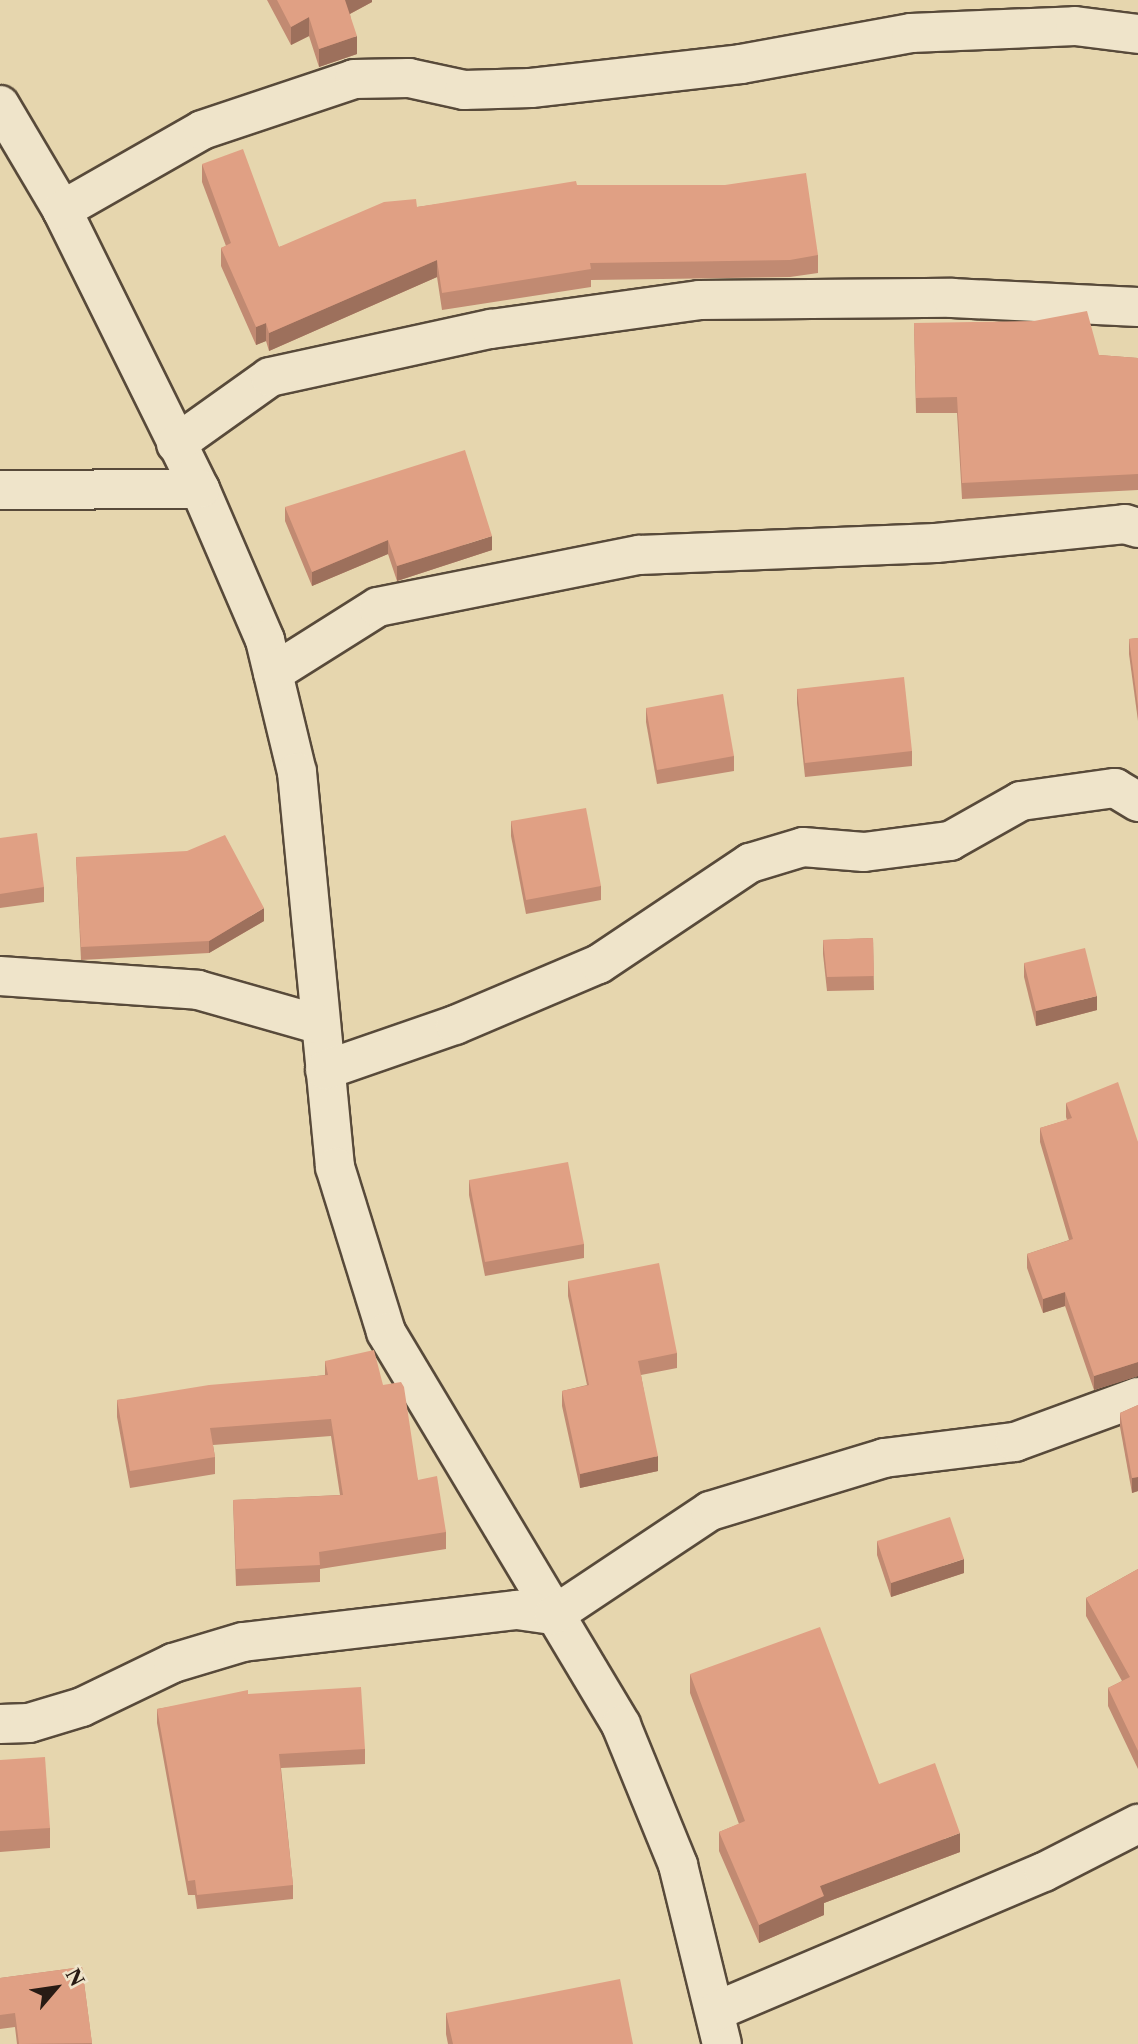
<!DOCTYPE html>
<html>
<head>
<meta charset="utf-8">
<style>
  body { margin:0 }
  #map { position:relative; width:1138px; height:2044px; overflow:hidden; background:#e6d6ae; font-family:"Libre Caslon Text",serif }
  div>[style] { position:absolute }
  .roads { filter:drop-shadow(2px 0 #584a3a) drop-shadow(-2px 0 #584a3a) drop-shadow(0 2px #584a3a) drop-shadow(0 -2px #584a3a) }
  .minor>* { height:38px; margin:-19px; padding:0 19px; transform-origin:19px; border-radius:19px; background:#efe4ca }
  .wall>* { inset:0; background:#c18a72 }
  .shaded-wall>* { inset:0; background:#9d705c }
  .building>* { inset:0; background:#e0a084 }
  span { translate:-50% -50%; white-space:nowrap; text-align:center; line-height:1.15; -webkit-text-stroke:5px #efe4ca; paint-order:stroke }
  .north { position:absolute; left:21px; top:1953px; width:70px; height:70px; -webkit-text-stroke:5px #efe4ca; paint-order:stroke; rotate:61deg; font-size:19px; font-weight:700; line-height:28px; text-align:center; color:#281b14 }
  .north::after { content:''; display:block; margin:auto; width:24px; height:32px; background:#281b14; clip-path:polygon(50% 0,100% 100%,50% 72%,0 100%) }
</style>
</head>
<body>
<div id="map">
  <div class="roads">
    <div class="minor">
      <div style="left:0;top:105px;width:122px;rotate:59.4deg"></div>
      <div style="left:62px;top:210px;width:311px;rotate:63.7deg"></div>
      <div style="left:200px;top:489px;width:164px;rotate:66.7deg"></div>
      <div style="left:265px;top:640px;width:136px;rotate:76.4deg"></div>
      <div style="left:297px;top:772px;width:397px;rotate:84.5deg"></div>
      <div style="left:335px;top:1167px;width:173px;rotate:72.8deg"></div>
      <div style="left:386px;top:1332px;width:458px;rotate:59.1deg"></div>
      <div style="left:621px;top:1725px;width:151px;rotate:67.8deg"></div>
      <div style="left:678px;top:1865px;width:184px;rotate:76.2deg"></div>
      <div style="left:62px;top:210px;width:161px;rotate:-29.7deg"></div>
      <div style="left:202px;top:130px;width:160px;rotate:-18.5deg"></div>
      <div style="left:354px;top:79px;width:55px;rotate:-1deg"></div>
      <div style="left:409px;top:78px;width:56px;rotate:12.3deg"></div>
      <div style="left:464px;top:90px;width:67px;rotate:-1.7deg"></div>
      <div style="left:531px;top:88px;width:211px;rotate:-6.5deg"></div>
      <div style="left:741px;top:64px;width:173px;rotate:-10.3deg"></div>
      <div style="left:911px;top:33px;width:164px;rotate:-2.4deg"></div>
      <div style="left:1075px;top:26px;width:64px;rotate:7.2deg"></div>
      <div style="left:176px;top:444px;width:115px;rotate:-35.5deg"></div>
      <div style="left:270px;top:377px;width:226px;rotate:-12.3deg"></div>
      <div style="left:491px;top:329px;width:210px;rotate:-7.9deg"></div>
      <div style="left:699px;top:300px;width:253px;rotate:-0.5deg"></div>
      <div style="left:952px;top:298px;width:186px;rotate:2.8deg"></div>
      <div style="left:0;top:490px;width:200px;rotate:-0.3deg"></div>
      <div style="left:273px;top:673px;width:124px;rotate:-32.2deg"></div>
      <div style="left:378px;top:607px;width:266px;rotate:-11.3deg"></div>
      <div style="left:639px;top:555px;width:297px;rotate:-2.3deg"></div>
      <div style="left:936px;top:543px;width:190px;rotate:-5.7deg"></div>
      <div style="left:1125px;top:524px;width:14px;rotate:17deg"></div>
      <div style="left:0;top:976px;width:198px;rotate:4deg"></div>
      <div style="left:198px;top:990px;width:128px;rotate:15.9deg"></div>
      <div style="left:325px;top:1070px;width:138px;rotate:-19.1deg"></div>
      <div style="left:455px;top:1025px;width:156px;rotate:-23deg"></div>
      <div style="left:599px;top:964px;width:182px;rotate:-33.8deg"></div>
      <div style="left:750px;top:863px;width:55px;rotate:-16.8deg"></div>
      <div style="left:803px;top:847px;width:61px;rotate:4.7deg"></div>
      <div style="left:864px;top:852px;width:87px;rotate:-7.3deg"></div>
      <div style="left:950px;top:841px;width:81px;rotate:-29.4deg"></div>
      <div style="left:1021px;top:801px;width:95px;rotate:-7.9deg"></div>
      <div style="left:1115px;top:788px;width:27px;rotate:31deg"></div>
      <div style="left:0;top:1724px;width:29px;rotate:-2deg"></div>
      <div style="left:29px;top:1723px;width:55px;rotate:-16.8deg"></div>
      <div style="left:82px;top:1707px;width:101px;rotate:-25.8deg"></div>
      <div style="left:173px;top:1663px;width:73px;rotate:-16.7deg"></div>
      <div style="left:243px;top:1642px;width:276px;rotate:-6.7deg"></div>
      <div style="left:517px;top:1610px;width:37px;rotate:8deg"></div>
      <div style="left:554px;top:1615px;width:187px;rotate:-33.7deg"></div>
      <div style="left:710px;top:1511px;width:182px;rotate:-16.9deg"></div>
      <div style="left:884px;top:1458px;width:132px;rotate:-7deg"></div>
      <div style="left:1015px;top:1442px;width:131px;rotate:-20.1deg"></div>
      <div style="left:716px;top:2011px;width:356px;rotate:-23deg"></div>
      <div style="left:1044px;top:1872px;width:106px;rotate:-27.1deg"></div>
    </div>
  </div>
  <div class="wall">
    <div style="clip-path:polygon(267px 0,372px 0,372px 2px,350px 14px,357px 54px,319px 67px,309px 36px,291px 45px)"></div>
    <div style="clip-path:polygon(202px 164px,279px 247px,417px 207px,577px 185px,818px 255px,818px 273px,790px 277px,591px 280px,591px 287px,442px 310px,437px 277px,269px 351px,266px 341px,256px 345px,221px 266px,221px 248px,226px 246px,202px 182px)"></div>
    <div style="clip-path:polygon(914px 323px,1099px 355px,1138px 358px,1138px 490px,962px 499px,957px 413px,916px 413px)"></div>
    <div style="clip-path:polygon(285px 507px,492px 550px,397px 581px,388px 554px,312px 586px,285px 521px)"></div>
    <div style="clip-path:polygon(1138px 638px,1138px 721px,1129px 654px,1129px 639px)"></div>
    <div style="clip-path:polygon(797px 689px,912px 751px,912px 766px,805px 777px,797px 703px)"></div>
    <div style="clip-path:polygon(646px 708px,734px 756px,734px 771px,657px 784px,646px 722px)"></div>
    <div style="clip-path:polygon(511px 821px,601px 886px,601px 900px,526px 914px,511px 836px)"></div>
    <div style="clip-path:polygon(0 838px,44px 887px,44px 902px,0 908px)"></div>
    <div style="clip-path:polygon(76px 857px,264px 921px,209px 953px,81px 960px)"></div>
    <div style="clip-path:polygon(873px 938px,874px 990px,827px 991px,823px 954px,823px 940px)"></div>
    <div style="clip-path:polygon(1024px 963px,1097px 1010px,1036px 1026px,1024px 977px)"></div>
    <div style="clip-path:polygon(1066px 1103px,1138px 1142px,1138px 1376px,1094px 1390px,1065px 1306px,1043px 1313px,1027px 1268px,1027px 1254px,1069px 1240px,1040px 1142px,1040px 1128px,1067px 1120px,1066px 1117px)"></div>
    <div style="clip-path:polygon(469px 1180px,584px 1244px,584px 1258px,485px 1276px,469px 1195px)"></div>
    <div style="clip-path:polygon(568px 1281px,677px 1353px,677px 1368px,641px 1375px,658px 1471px,580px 1488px,562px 1406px,562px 1391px,587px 1385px,568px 1296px)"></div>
    <div style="clip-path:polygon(325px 1361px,383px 1385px,418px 1480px,446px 1532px,446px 1549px,320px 1569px,320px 1582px,236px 1586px,233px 1500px,340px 1495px,331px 1436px,213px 1445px,215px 1457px,215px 1474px,130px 1488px,117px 1417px,117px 1400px,325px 1375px)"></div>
    <div style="clip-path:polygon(1138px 1405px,1138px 1491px,1132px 1493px,1120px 1427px,1120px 1413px)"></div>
    <div style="clip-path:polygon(877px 1541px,964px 1573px,891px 1597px,877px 1555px)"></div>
    <div style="clip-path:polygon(1138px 1569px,1138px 1769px,1108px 1706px,1108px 1688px,1122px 1681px,1086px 1616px,1086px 1598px)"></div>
    <div style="clip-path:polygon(690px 1674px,879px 1784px,960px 1852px,824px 1903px,824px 1915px,759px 1943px,719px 1851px,719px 1832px,739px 1824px,690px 1693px)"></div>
    <div style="clip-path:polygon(248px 1694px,365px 1749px,365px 1764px,281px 1768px,293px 1885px,293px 1899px,197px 1909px,195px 1895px,188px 1895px,157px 1723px,157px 1709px)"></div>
    <div style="clip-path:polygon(0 1760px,50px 1828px,50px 1848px,0 1852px)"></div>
    <div style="clip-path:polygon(82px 1967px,92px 2044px,17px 2044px,15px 2027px,0 2029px,0 1978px)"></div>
    <div style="clip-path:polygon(446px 2013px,633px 2044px,448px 2044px,446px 2034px)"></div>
  </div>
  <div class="shaded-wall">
    <div style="clip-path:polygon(344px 0,372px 0,372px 2px,344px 17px)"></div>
    <div style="clip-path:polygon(309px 17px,309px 36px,291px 45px,291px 27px)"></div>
    <div style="clip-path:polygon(357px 36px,357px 54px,319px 67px,319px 49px)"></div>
    <div style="clip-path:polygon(437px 260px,437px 277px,269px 351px,269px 333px)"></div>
    <div style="clip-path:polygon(266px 323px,266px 341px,256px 345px,256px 327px)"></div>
    <div style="clip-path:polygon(492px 536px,492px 550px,397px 581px,397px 566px)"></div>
    <div style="clip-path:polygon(388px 540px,388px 554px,312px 586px,312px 572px)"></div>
    <div style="clip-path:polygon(264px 908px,264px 921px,209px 953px,209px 941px)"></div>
    <div style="clip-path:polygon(1097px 996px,1097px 1010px,1036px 1026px,1036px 1011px)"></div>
    <div style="clip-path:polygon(1065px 1292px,1065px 1306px,1043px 1313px,1043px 1299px)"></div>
    <div style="clip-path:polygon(1138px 1362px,1138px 1376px,1094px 1390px,1094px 1376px)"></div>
    <div style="clip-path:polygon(658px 1456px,658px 1471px,580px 1488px,580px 1474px)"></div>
    <div style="clip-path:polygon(1138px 1477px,1138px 1491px,1132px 1493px,1132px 1478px)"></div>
    <div style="clip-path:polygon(964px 1559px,964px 1573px,891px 1597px,891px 1583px)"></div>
    <div style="clip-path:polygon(960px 1833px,960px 1852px,824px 1903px,824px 1915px,759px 1943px,759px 1925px,820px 1886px)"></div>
  </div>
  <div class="building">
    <div style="clip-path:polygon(277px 0,345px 0,357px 36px,319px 49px,309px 17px,291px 27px)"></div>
    <div style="clip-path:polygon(243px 149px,279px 247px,384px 202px,416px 199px,417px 207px,576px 181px,577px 185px,725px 185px,806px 173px,818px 255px,790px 260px,590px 263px,591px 269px,442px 293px,437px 260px,269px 333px,266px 323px,256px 327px,221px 248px,231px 243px,202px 164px)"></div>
    <div style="clip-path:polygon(1087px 311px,1099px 355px,1138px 358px,1138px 474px,962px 483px,957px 397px,916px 398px,914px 323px,1034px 321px)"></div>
    <div style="clip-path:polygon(465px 450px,492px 536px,397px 566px,388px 540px,312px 572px,285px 507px)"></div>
    <div style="clip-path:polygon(1138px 638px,1138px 707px,1129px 639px)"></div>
    <div style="clip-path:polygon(904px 677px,912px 751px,805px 763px,797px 689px)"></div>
    <div style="clip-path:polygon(723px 694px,734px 756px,657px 770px,646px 708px)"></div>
    <div style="clip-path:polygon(586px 808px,601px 886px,526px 900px,511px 821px)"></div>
    <div style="clip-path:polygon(37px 833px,44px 887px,0 894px,0 838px)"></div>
    <div style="clip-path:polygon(225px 835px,264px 908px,209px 941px,81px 947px,76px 857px,187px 851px)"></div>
    <div style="clip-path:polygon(873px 938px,874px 976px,827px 977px,823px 940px)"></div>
    <div style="clip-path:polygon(1085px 948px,1097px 996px,1036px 1011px,1024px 963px)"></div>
    <div style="clip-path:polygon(1118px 1082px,1138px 1142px,1138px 1362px,1094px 1376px,1065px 1292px,1043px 1299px,1027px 1254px,1073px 1239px,1040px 1128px,1072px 1118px,1066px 1103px)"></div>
    <div style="clip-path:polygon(568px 1162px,584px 1244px,485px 1262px,469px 1180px)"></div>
    <div style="clip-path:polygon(659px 1263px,677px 1353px,638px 1361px,658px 1456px,580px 1474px,562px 1391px,589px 1385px,568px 1281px)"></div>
    <div style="clip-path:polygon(374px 1350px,383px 1385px,401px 1382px,404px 1387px,418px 1480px,437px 1476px,446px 1532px,319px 1552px,320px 1565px,236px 1569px,233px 1500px,343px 1495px,331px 1419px,210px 1428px,215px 1457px,130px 1471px,117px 1400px,209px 1385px,328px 1375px,325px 1361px)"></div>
    <div style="clip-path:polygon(1138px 1405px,1138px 1477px,1132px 1478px,1120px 1413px)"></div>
    <div style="clip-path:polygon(950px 1517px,964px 1559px,891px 1583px,877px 1541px)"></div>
    <div style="clip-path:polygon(1138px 1569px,1138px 1751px,1108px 1688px,1130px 1677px,1086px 1598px)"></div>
    <div style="clip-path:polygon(820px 1627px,879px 1784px,935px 1763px,960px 1833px,820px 1886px,824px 1896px,759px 1925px,719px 1832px,745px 1821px,690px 1674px)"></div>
    <div style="clip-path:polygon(361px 1687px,365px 1749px,279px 1754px,293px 1885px,197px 1895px,195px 1880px,188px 1881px,157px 1709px,248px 1690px,248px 1694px)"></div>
    <div style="clip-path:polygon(45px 1757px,50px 1828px,0 1831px,0 1760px)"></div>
    <div style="clip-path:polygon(82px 1967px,92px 2043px,19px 2044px,15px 2013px,0 2015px,0 1978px)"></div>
    <div style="clip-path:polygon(620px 1979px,633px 2044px,453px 2044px,446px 2013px)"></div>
  </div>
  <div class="north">N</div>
</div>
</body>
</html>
